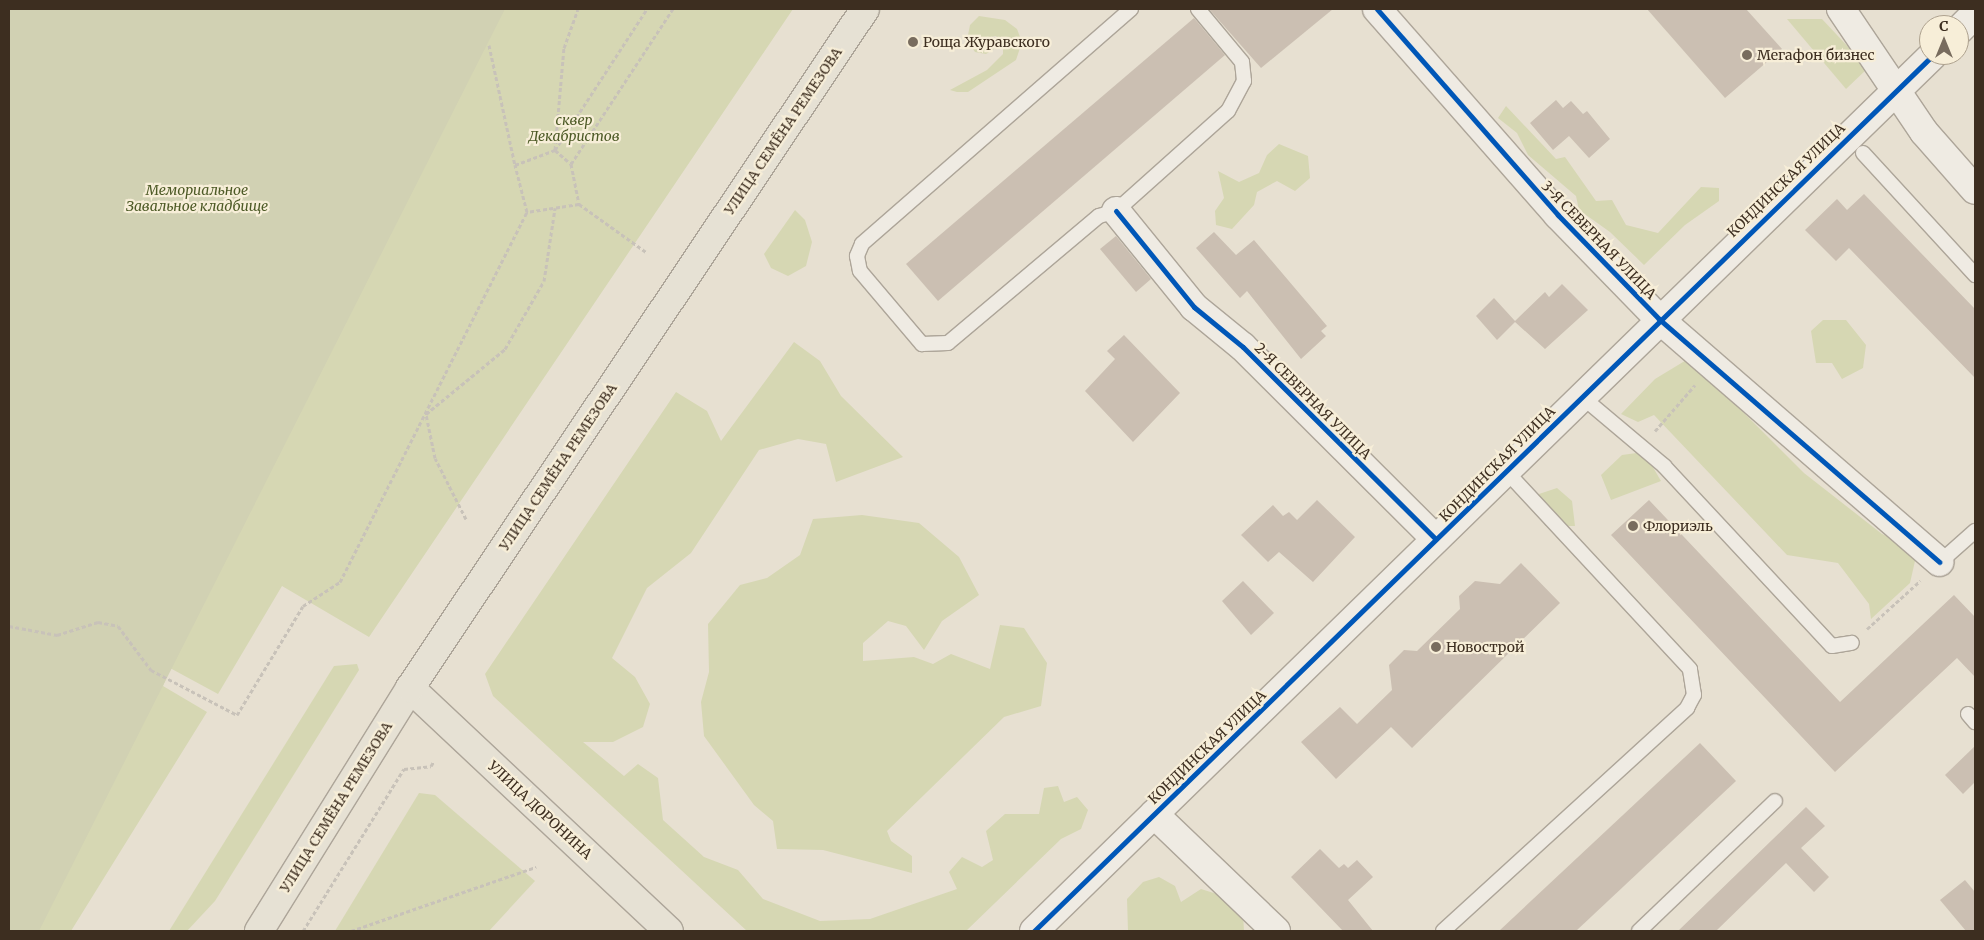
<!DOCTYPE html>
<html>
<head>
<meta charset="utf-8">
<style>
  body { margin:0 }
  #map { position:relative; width:1984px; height:940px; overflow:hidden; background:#e7e0d1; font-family:Merriweather,serif }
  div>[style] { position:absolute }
  .green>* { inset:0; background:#d6d7b3 }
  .cemetery>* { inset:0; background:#d1d1b3 }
  .building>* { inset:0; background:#cbbfb2 }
  .path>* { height:3px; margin-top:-1.5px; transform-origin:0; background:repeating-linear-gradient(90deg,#c8c2b9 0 4px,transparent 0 6.5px) }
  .roads { filter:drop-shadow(1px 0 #ada599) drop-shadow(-1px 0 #ada599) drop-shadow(0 1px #ada599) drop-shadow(0 -1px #ada599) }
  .lane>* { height:14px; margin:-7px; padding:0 7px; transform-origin:7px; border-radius:7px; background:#efebe3 }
  .street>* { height:28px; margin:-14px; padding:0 14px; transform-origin:14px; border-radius:14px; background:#efebe3 }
  .primary>* { height:28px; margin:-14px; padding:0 14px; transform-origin:14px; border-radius:14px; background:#e6e1d4 }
  .cycleway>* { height:5px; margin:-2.5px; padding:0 2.5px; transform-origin:2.5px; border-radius:2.5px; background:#0057b8 }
  .dots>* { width:14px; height:14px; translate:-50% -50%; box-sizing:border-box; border:2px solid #f7eed8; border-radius:50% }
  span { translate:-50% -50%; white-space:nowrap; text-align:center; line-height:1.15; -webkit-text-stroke:4.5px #f7eed8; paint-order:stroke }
  .poi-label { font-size:14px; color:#3d2e20 }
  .left { translate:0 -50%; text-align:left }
  .park-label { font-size:14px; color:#4d5a26; font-style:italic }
  .street-label { font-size:14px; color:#3d2e20 }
  .frame { position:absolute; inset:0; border:10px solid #3d2e20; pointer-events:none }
  .north { position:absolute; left:1919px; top:15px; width:50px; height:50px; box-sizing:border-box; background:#f7eed8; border:1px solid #ada18e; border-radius:50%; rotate:0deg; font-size:14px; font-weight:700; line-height:20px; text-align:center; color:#3d2e20 }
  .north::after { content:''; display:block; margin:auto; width:18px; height:22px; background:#786c5e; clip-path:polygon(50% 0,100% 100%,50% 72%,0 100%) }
</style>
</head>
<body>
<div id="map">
  <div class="green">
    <div style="clip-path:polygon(9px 9px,793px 9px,369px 637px,282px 586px,218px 694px,170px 668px,163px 686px,207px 712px,71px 931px,9px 931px)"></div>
    <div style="clip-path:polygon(979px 16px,1005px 20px,1017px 29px,1022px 42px,1016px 60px,968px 92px,957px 92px,950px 90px,987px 70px,1003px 54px,1003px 43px,996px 36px,984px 38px,994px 49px,986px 54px,975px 52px,967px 40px,970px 25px)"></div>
    <div style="clip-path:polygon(1787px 19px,1822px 19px,1868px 68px,1846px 89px)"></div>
    <div style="clip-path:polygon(1506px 106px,1556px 159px,1565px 157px,1596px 201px,1612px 200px,1626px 225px,1658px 233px,1701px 187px,1719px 188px,1719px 201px,1685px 225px,1644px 265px,1610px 232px,1579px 210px,1576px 196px,1528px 155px,1517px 133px,1498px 118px)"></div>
    <div style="clip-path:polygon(1279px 144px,1308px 156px,1310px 178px,1295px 191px,1277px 181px,1257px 192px,1254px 205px,1232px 229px,1216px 225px,1215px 211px,1224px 198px,1218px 171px,1239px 182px,1259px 173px,1267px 155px)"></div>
    <div style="clip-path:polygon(795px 210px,805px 220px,812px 242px,806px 266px,788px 276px,771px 268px,764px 254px)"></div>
    <div style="clip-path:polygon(1823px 320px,1846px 320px,1866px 345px,1863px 368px,1842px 379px,1832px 363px,1816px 363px,1811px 331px)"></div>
    <div style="clip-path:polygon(794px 342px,820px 361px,841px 396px,903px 457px,836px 482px,826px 444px,798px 439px,759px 450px,691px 553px,647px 588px,612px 658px,635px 677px,650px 704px,643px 727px,613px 742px,583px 742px,624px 776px,638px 764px,658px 778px,663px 820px,704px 857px,738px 870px,763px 899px,820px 921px,870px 919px,957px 889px,949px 872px,962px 857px,982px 867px,993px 860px,986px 831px,1005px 814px,1039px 814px,1044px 788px,1058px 786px,1064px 802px,1077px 797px,1088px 810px,1081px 829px,1061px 839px,966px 931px,747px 931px,493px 696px,485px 674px,676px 392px,707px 411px,721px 441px)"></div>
    <div style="clip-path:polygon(1688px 359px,1721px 384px,1738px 407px,1804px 473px,1882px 534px,1900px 542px,1915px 561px,1910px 583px,1871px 619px,1869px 604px,1838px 563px,1787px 555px,1654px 415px,1638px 422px,1621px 414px,1655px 379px)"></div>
    <div style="clip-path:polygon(1644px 452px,1661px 481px,1611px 500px,1601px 475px,1622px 455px)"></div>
    <div style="clip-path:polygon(1557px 488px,1572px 501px,1575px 526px,1545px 526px,1539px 494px)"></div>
    <div style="clip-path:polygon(862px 515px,919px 523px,959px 557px,979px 595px,942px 621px,924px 650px,906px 626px,888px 621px,863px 643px,863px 661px,914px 657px,933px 664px,951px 654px,990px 669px,1000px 625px,1024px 628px,1047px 663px,1041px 706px,1004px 717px,887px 831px,891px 841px,912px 856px,912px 873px,823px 850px,777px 849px,773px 821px,754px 805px,704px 736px,701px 702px,709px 672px,708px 624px,740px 585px,767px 578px,800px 555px,813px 519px)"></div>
    <div style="clip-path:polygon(357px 664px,359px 670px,215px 901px,187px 931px,169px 931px,334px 666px)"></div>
    <div style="clip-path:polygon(419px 793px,435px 795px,535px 881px,489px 931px,335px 931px)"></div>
    <div style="clip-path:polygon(1159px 877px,1175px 886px,1181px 902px,1201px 889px,1220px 895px,1243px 914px,1244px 931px,1128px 931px,1127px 899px,1143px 882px)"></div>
  </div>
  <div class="cemetery">
    <div style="clip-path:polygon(9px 9px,505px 9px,39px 931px,9px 931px)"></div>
  </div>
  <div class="building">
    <div style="clip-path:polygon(1209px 9px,1333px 9px,1261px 68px)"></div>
    <div style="clip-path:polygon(1647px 9px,1746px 9px,1782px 49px,1725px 98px)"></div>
    <div style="clip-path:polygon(1194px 18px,1225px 55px,938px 301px,906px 264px)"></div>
    <div style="clip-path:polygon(1556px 100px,1563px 108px,1571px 101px,1583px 114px,1587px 111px,1610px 139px,1589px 158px,1569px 136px,1553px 150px,1530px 123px)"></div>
    <div style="clip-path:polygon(1864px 194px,1975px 309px,1975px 378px,1849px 248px,1836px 261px,1805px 230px,1837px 199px,1847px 210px)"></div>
    <div style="clip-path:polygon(1214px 232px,1236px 255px,1254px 240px,1327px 326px,1321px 331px,1326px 336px,1301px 359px,1247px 291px,1240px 298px,1196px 248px)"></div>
    <div style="clip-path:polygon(1116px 236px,1151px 279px,1136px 292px,1100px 249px)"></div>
    <div style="clip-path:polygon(1562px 284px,1588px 310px,1545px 349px,1515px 322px,1497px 340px,1476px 316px,1494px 298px,1515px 321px,1545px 292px,1549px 297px)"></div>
    <div style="clip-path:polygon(1124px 335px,1180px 393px,1133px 442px,1085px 391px,1115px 359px,1107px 351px)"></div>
    <div style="clip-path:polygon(1317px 500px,1355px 537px,1313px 582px,1279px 552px,1268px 562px,1241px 535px,1273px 505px,1283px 516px,1289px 512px,1297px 520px)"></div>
    <div style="clip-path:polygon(1649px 500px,1840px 702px,1954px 595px,1975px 617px,1975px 677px,1957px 658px,1835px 772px,1611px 535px)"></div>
    <div style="clip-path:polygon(1521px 563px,1560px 603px,1412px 748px,1391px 727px,1336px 779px,1301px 742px,1340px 707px,1357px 724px,1392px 690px,1389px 665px,1404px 650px,1417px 651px,1460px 609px,1459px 596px,1475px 581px,1500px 584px)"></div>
    <div style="clip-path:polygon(1243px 581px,1274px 613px,1251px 635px,1222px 601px)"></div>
    <div style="clip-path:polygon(1700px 743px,1736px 781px,1576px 931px,1499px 931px)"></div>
    <div style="clip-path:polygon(1975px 746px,1975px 782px,1963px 794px,1945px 775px)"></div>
    <div style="clip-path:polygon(1806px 807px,1825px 826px,1801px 848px,1829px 877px,1814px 892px,1786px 863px,1716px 931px,1678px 931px)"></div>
    <div style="clip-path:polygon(1320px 849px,1339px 868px,1344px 864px,1348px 868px,1357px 860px,1373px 877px,1348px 900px,1373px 931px,1343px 931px,1291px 877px)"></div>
    <div style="clip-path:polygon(1965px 880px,1975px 892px,1975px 931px,1966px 931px,1940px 900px)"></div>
  </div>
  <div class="path">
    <div style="left:489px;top:45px;width:123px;rotate:77.8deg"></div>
    <div style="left:515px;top:165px;width:43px;rotate:-20.6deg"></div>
    <div style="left:555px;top:150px;width:21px;rotate:41deg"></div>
    <div style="left:571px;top:164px;width:41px;rotate:78.7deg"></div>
    <div style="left:579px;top:204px;width:53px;rotate:171.3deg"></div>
    <div style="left:527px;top:212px;width:49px;rotate:-104.3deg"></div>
    <div style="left:555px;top:150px;width:168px;rotate:-56.9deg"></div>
    <div style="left:555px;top:150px;width:102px;rotate:-85deg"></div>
    <div style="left:564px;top:48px;width:41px;rotate:-70.3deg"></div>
    <div style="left:571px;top:164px;width:186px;rotate:-56.7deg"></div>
    <div style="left:579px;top:204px;width:82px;rotate:35.6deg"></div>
    <div style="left:1655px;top:431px;width:61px;rotate:-49deg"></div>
    <div style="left:466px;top:519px;width:68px;rotate:-116.9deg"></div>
    <div style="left:435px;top:458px;width:45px;rotate:-101.6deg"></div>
    <div style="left:426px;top:414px;width:102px;rotate:-39.4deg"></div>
    <div style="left:505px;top:349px;width:78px;rotate:-60.2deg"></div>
    <div style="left:544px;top:281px;width:74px;rotate:-81.4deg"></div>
    <div style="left:9px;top:626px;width:49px;rotate:10.6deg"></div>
    <div style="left:57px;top:635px;width:43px;rotate:-17.6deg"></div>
    <div style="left:98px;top:622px;width:20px;rotate:11deg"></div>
    <div style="left:118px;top:626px;width:55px;rotate:53.1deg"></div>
    <div style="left:151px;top:670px;width:97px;rotate:27.6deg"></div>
    <div style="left:237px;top:715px;width:127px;rotate:-58.8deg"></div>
    <div style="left:303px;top:606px;width:44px;rotate:-33deg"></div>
    <div style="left:340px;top:582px;width:415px;rotate:-63.2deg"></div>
    <div style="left:1867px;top:629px;width:72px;rotate:-42.2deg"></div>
    <div style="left:303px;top:931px;width:191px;rotate:-58.1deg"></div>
    <div style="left:404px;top:769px;width:27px;rotate:-6deg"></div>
    <div style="left:431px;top:766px;width:6px;rotate:-59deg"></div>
    <div style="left:351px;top:931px;width:196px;rotate:-19.1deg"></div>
  </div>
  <div class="roads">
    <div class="lane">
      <div style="left:1131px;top:9px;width:357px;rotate:138.9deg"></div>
      <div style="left:862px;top:244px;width:13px;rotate:113deg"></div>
      <div style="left:857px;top:256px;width:15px;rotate:79deg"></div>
      <div style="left:860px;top:271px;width:96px;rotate:49.7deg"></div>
      <div style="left:922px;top:344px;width:26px;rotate:-2deg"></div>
      <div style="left:948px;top:343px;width:197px;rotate:-40.1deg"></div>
      <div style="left:1099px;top:216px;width:18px;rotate:-16deg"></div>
      <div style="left:1116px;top:211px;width:150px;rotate:-41.8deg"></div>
      <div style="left:1228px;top:111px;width:34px;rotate:-62deg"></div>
      <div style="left:1244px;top:81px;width:19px;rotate:-96deg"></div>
      <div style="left:1242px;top:62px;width:69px;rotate:-129.7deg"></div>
      <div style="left:1863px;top:153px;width:166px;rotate:47.4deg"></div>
      <div style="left:1581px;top:396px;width:109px;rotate:40.1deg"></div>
      <div style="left:1664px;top:466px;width:246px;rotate:47deg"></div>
      <div style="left:1832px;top:646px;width:20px;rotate:-9deg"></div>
      <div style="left:1940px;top:562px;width:47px;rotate:-41.5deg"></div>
      <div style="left:1968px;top:714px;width:11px;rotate:49deg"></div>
      <div style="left:1443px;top:931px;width:331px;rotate:-42.4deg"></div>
      <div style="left:1687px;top:708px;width:15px;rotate:-62deg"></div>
      <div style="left:1694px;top:695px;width:26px;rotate:-99deg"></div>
      <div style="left:1690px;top:669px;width:270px;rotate:-132.9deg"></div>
      <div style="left:1639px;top:931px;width:188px;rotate:-43.7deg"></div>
    </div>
    <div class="street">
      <div style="left:1377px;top:9px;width:274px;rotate:48.7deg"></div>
      <div style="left:1558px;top:215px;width:145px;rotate:45.8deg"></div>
      <div style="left:1659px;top:319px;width:371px;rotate:40.9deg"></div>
      <div style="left:1841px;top:9px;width:148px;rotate:56deg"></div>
      <div style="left:1924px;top:132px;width:77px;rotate:48.7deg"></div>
      <div style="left:1959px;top:30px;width:23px;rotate:-45deg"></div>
      <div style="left:1116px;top:211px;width:124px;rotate:50.9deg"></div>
      <div style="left:1194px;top:307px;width:63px;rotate:39.2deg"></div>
      <div style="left:1243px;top:347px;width:272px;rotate:44.9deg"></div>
      <div style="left:1154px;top:814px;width:169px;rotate:43.8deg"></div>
      <div style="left:1034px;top:931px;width:1255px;rotate:-44.26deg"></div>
    </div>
    <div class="primary">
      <div style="left:410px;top:688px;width:355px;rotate:43.2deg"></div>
      <div style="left:259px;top:931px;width:286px;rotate:-58.1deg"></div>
      <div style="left:410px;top:688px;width:817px;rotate:-56.17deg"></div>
    </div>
  </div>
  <div class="cycleway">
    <div style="left:1377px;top:9px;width:274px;rotate:48.7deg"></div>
    <div style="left:1558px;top:215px;width:145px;rotate:45.8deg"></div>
    <div style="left:1659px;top:319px;width:371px;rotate:40.9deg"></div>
    <div style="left:1116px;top:211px;width:124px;rotate:50.9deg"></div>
    <div style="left:1194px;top:307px;width:63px;rotate:39.2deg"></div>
    <div style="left:1243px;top:347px;width:272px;rotate:44.9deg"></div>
    <div style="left:1034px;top:931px;width:1255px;rotate:-44.26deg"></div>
  </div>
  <div class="dots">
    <div style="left:913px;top:42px;background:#786c5e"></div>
    <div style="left:1747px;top:55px;background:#786c5e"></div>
    <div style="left:1633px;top:526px;background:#786c5e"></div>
    <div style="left:1436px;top:647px;background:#786c5e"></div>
  </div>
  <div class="poi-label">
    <span class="left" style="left:923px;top:42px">Роща Журавского</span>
    <span class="left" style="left:1757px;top:55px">Мегафон бизнес</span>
    <span class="left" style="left:1643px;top:526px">Флориэль</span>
    <span class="left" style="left:1446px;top:647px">Новострой</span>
  </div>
  <div class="park-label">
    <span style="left:574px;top:128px">сквер<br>Декабристов</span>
    <span style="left:197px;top:198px">Мемориальное<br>Завальное кладбище</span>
  </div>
  <div class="street-label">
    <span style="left:783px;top:131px;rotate:-56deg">УЛИЦА СЕМЁНА РЕМЕЗОВА</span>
    <span style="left:1786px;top:180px;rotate:-44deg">КОНДИНСКАЯ УЛИЦА</span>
    <span style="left:1599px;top:240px;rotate:46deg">3-Я СЕВЕРНАЯ УЛИЦА</span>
    <span style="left:1313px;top:401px;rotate:45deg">2-Я СЕВЕРНАЯ УЛИЦА</span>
    <span style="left:1497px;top:464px;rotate:-45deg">КОНДИНСКАЯ УЛИЦА</span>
    <span style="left:558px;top:467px;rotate:-56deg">УЛИЦА СЕМЁНА РЕМЕЗОВА</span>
    <span style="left:1207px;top:747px;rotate:-44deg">КОНДИНСКАЯ УЛИЦА</span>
    <span style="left:336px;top:807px;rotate:-58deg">УЛИЦА СЕМЁНА РЕМЕЗОВА</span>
    <span style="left:540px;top:810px;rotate:43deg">УЛИЦА ДОРОНИНА</span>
  </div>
  <div class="frame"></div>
  <div class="north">С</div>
</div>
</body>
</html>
